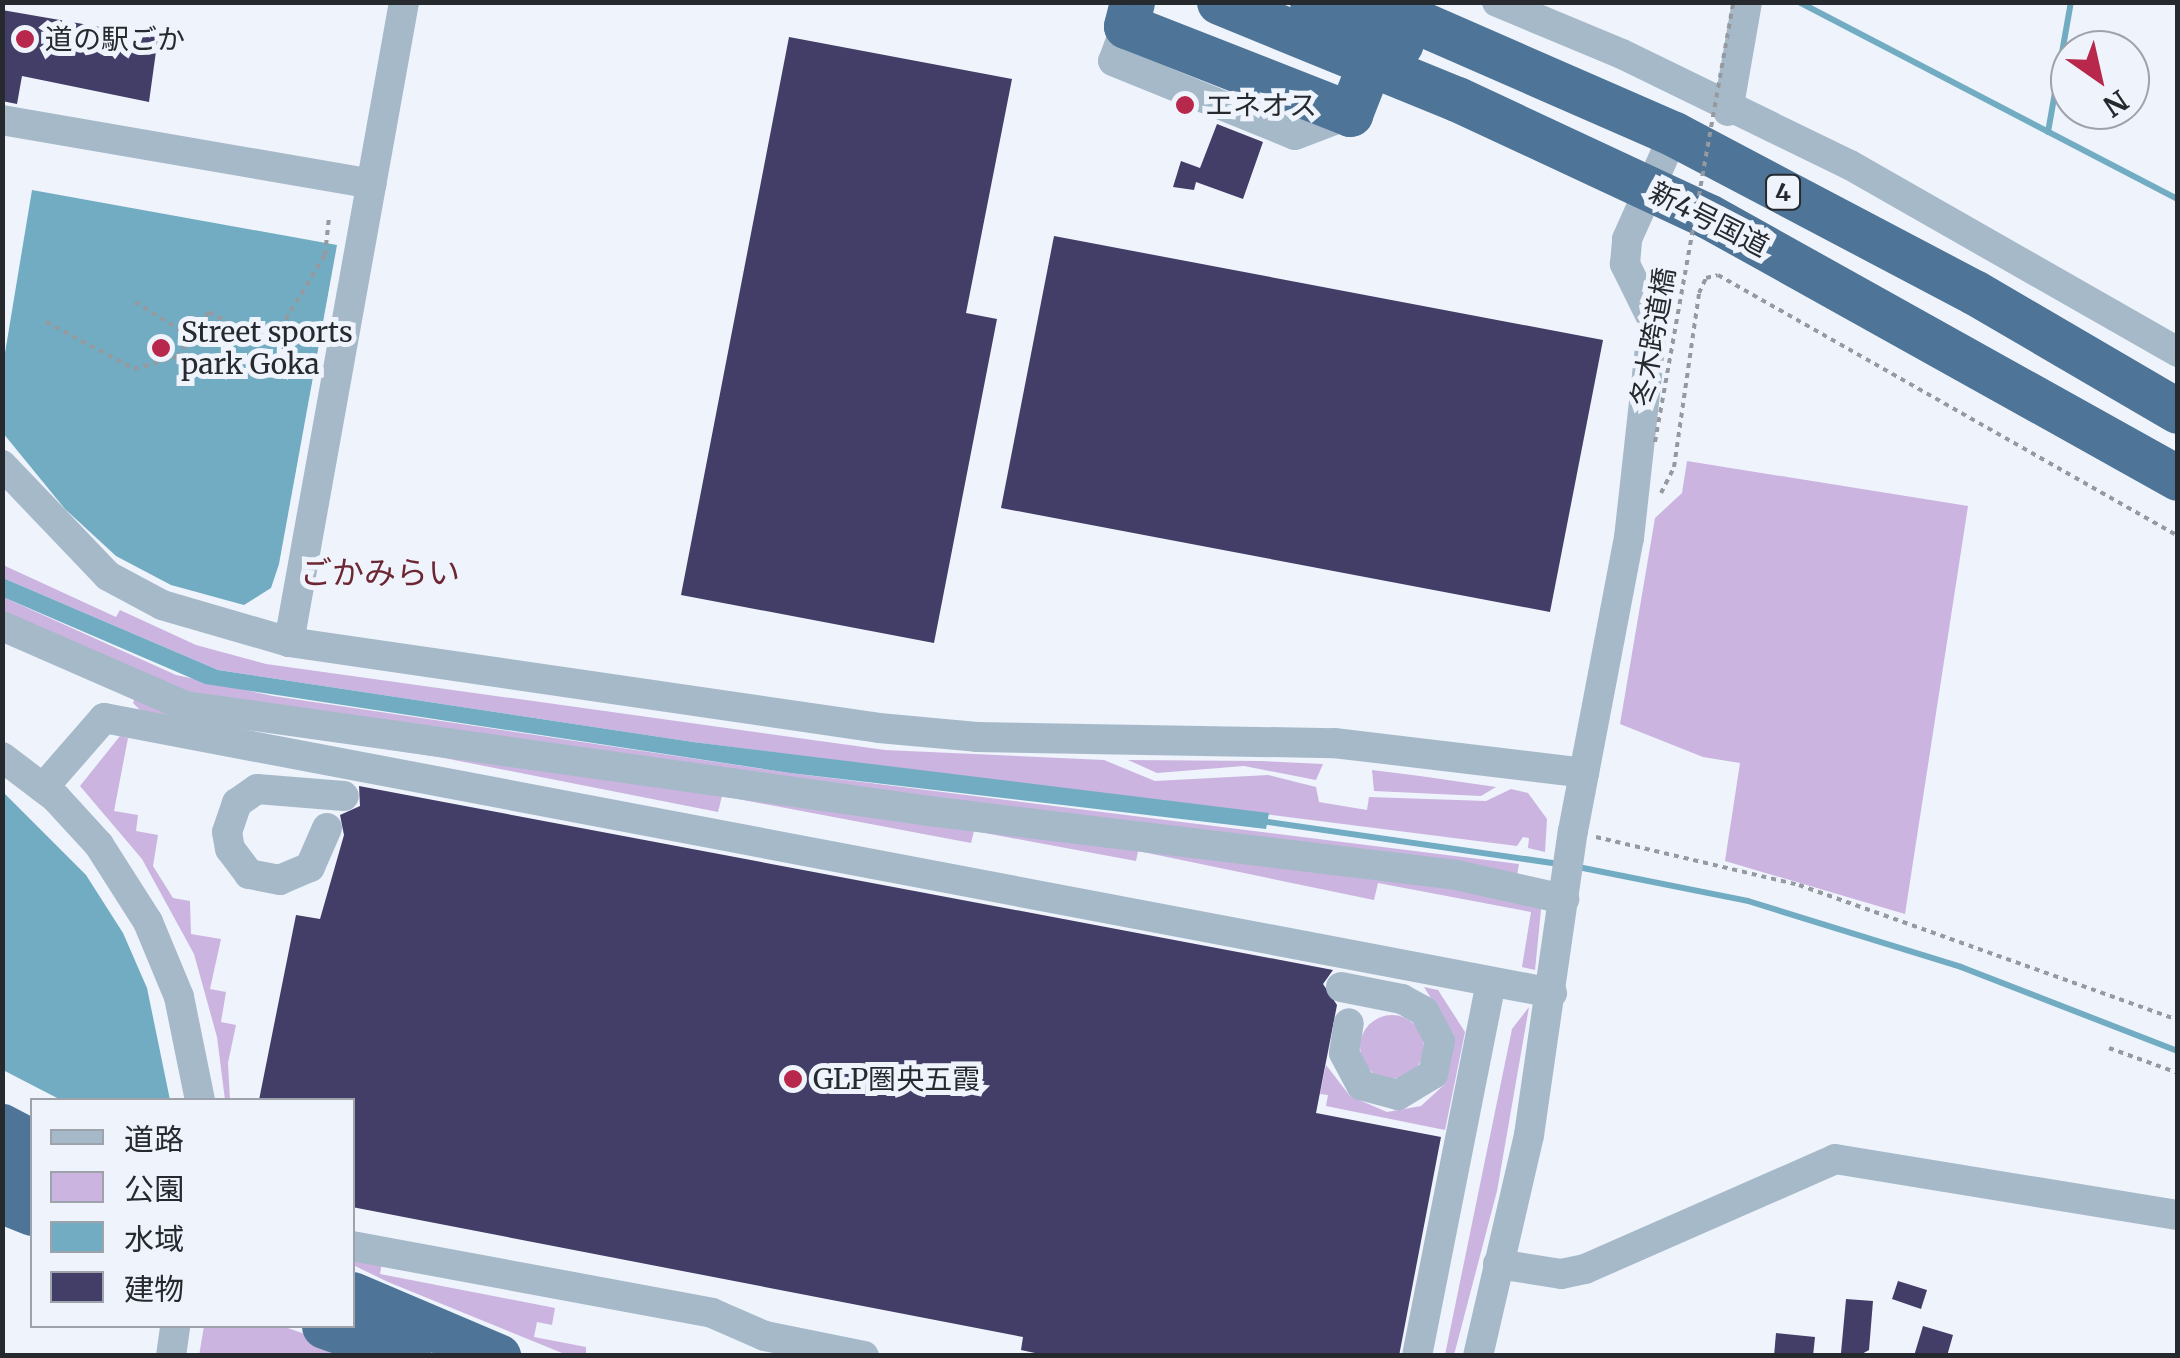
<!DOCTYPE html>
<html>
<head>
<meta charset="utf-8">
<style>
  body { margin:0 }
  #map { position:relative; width:2180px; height:1358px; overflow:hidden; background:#eef3fc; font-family:Merriweather,"Noto Sans JP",serif }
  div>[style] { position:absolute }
  .green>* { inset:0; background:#cbb4e0 }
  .round { border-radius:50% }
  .water>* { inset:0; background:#71acc2 }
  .stream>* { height:6px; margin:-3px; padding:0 3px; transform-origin:3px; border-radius:3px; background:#71acc2 }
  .building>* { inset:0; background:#423e67 }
  .path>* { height:4px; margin-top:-2px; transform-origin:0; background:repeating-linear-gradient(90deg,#9599a0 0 5px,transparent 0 10px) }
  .minor>* { height:30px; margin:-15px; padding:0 15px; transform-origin:15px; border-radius:15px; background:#a6b9c9 }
  .highway>* { height:45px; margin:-22.5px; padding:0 22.5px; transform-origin:22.5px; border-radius:22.5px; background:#4e7597 }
  .path-bridge>* { height:4px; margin-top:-2px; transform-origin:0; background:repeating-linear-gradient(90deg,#9599a0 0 5px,transparent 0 10px) }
  .minor-bridge>* { height:30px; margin:-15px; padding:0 15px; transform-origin:15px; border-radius:15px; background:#a6b9c9 }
  .dots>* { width:28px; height:28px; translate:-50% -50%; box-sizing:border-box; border:5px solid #eef3fc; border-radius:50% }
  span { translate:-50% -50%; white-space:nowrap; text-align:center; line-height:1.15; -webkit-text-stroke:10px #eef3fc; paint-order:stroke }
  .shield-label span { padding:2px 8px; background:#eef3fc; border:2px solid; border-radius:8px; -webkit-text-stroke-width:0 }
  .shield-label { font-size:25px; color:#26292e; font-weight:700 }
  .poi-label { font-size:28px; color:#26292e }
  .left { translate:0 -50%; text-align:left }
  .street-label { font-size:28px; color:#26292e }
  .quarter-label { font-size:32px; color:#6d2733 }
  .frame { position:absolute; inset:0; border:5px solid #26292e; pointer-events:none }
  .legend { position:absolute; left:30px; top:1098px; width:325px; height:230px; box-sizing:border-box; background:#eef3fc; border:2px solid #9ea2aa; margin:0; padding:12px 18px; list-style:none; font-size:30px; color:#26292e }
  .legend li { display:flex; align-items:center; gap:20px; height:50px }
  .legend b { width:50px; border:2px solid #9ea2aa }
  .north { position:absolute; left:2050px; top:30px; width:100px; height:100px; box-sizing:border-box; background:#eef3fc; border:2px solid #9ea2aa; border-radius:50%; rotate:146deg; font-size:28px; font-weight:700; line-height:40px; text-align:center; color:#26292e }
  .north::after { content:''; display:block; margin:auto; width:35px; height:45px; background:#b8274c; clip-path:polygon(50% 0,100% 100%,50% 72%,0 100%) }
</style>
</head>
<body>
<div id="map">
  <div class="green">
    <div style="clip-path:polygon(1687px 461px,1968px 506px,1905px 914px,1725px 861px,1740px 763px,1703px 757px,1620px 724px,1655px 518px,1682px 493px)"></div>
    <div style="clip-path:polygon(3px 565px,116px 617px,120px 610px,196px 645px,266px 664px,885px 750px,1104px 760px,1155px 781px,1268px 775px,1316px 787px,1319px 802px,1367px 810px,1369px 797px,1486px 801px,1511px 789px,1528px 793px,1547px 819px,1545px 852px,1528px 848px,1529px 838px,1523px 837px,1517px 846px,693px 742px,218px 670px,3px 578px)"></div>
    <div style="clip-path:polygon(3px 597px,176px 675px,273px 696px,790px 773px,1519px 864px,1516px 881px,184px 697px,3px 618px)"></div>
    <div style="clip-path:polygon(137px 693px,1542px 900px,1535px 970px,1522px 967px,1531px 912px,1378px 883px,1374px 900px,1138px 851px,1136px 861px,974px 831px,971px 843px,722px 796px,718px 812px,444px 758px,141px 711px,133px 703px)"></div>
    <div style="clip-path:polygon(120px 736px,128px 738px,114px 811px,138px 815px,136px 831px,158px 835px,153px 866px,173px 898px,190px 901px,191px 934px,221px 939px,210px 989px,226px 992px,221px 1022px,236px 1025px,228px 1063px,230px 1100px,225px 1100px,217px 1037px,194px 954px,142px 859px,80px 786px)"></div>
    <div style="clip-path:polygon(1128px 760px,1261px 761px,1323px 764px,1316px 780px,1244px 766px,1157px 773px)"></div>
    <div style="clip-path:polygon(1372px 770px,1420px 776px,1496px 787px,1481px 796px,1374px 791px)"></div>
    <div style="clip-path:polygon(1424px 987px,1438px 990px,1465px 1032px,1445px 1130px,1326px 1106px,1328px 1095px,1320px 1094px,1326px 1065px,1350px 1096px,1387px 1112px,1421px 1106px,1445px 1084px,1454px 1035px)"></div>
    <div style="clip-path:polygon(1529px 1007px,1497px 1191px,1454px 1355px,1445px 1355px,1512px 1029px)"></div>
    <div class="round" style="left:1360px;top:1015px;width:64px;height:64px"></div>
    <div style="clip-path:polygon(352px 1252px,383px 1256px,380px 1274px,555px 1308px,552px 1325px,537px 1322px,534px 1337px,586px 1347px,586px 1355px,567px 1355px,388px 1282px,353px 1265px)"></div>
    <div style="clip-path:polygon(204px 1326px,282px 1326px,365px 1355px,199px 1356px)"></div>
  </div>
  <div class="water">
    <div style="clip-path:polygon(32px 190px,337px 245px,279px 564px,271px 588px,244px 605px,171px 585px,116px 556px,65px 509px,3px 433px,3px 365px)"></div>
    <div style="clip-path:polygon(3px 578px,218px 670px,693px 742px,1269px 813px,1266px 829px,790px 773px,205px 684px,3px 597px)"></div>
    <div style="clip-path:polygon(2px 791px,86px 875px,123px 933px,147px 988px,170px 1100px,61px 1100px,3px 1070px)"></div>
  </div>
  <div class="stream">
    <div style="left:1799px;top:2px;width:427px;rotate:27.5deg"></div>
    <div style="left:2048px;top:132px;width:132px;rotate:-80deg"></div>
    <div style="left:1261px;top:821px;width:303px;rotate:8.2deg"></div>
    <div style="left:1578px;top:867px;width:173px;rotate:11.3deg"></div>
    <div style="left:1748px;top:901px;width:223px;rotate:17.2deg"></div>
    <div style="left:1961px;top:967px;width:233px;rotate:21.2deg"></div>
  </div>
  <div class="building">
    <div style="clip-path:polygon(2px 10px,158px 37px,149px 102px,22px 76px,17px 104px,2px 101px)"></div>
    <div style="clip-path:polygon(789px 37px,1012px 79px,966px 313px,997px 319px,934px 643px,681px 595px)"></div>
    <div style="clip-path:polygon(1217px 124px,1263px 142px,1243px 199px,1196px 182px,1194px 190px,1173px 187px,1181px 161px,1200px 168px)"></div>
    <div style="clip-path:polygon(1054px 236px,1603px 340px,1550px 612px,1001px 508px)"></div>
    <div style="clip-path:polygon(359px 786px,1333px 970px,1323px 984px,1337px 1005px,1316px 1113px,1441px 1137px,1399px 1356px,1049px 1356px,1021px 1350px,1023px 1337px,352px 1207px,352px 1100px,259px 1100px,296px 915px,320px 919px,344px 835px,340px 815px,360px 806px)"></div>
    <div style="clip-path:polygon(1898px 1281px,1927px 1290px,1921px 1309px,1892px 1299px)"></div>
    <div style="clip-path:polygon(1846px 1299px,1873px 1301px,1869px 1350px,1860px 1355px,1841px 1353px)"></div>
    <div style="clip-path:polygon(1923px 1326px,1953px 1335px,1947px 1356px,1914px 1356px)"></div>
    <div style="clip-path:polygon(1776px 1333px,1815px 1337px,1813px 1356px,1774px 1356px)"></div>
  </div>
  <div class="path">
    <div style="left:135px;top:302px;width:68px;rotate:31.8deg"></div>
    <div style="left:46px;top:322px;width:100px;rotate:28.1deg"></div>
    <div style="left:134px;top:369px;width:45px;rotate:-15.6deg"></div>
    <div style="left:177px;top:357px;width:55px;rotate:-54.6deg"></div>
    <div style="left:209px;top:312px;width:69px;rotate:28.4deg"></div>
    <div style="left:270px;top:345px;width:105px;rotate:-58.6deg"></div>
    <div style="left:325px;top:255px;width:36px;rotate:-84deg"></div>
    <div style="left:1661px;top:493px;width:29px;rotate:-63deg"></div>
    <div style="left:1674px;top:467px;width:176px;rotate:-81.8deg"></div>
    <div style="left:1699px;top:293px;width:17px;rotate:-65deg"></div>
    <div style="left:1706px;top:278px;width:12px;rotate:-14deg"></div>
    <div style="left:1718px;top:275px;width:529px;rotate:29.57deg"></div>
    <div style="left:1596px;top:837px;width:209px;rotate:13.3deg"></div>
    <div style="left:1799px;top:885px;width:402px;rotate:19.6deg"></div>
    <div style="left:2109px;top:1048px;width:73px;rotate:19.9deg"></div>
  </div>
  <div class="minor">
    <div style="left:1497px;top:2px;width:135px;rotate:22.6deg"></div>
    <div style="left:1622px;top:54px;width:254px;rotate:26deg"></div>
    <div style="left:1850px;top:165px;width:378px;rotate:29.7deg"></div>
    <div style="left:1126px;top:26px;width:37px;rotate:110deg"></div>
    <div style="left:1113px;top:61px;width:196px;rotate:22.1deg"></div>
    <div style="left:1295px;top:135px;width:59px;rotate:-20.9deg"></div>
    <div style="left:1728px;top:111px;width:111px;rotate:-80.1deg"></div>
    <div style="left:2px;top:120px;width:375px;rotate:9.8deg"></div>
    <div style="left:2px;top:465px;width:153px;rotate:46.3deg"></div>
    <div style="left:108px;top:576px;width:61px;rotate:28.2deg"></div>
    <div style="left:162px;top:605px;width:132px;rotate:16.2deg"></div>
    <div style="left:289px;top:642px;width:596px;rotate:8.29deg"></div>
    <div style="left:879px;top:728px;width:98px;rotate:5.2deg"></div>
    <div style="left:977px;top:737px;width:357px;rotate:1deg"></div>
    <div style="left:1334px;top:743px;width:252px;rotate:6.8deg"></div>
    <div style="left:2px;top:626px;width:200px;rotate:23.6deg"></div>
    <div style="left:185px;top:706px;width:751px;rotate:8.03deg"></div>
    <div style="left:929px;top:811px;width:531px;rotate:6.92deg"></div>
    <div style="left:1456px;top:875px;width:111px;rotate:12.5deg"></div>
    <div style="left:289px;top:642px;width:650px;rotate:-79.81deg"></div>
    <div style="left:2px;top:757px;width:68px;rotate:37.2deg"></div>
    <div style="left:56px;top:798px;width:64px;rotate:47.5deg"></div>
    <div style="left:99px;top:845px;width:91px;rotate:57.5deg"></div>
    <div style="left:148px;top:922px;width:81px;rotate:67.5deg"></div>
    <div style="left:179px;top:997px;width:105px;rotate:78.5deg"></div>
    <div style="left:43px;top:788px;width:93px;rotate:-48.9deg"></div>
    <div style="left:104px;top:718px;width:1474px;rotate:10.75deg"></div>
    <div style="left:352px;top:1246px;width:366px;rotate:10.5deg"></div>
    <div style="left:712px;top:1313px;width:58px;rotate:23.5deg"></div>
    <div style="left:765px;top:1336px;width:101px;rotate:11.4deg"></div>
    <div style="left:1498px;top:1264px;width:64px;rotate:9deg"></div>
    <div style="left:1561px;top:1274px;width:25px;rotate:-12deg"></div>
    <div style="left:1585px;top:1269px;width:273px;rotate:-23.7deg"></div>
    <div style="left:1835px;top:1159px;width:348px;rotate:9.3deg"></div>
    <div style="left:171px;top:1356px;width:30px;rotate:-82deg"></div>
    <div style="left:1417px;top:1356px;width:381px;rotate:-78.8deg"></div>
    <div style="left:1478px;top:1356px;width:227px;rotate:-77deg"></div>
    <div style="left:1529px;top:1135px;width:307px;rotate:-81.8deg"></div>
    <div style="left:1573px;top:831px;width:298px;rotate:-79.2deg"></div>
    <div style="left:1629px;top:538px;width:218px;rotate:-83.7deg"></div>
    <div style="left:1653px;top:321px;width:64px;rotate:-116.2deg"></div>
    <div style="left:1625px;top:264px;width:25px;rotate:-85deg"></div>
    <div style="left:1627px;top:239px;width:115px;rotate:-65.9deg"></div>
  </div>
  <div class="highway">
    <div style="left:1132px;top:2px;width:25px;rotate:104deg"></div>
    <div style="left:1126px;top:26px;width:241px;rotate:21.4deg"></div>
    <div style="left:1350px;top:114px;width:55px;rotate:-68.6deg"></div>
    <div style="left:1219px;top:2px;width:257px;rotate:22.2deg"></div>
    <div style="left:1457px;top:99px;width:277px;rotate:25deg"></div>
    <div style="left:1708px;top:216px;width:538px;rotate:29.14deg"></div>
    <div style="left:1312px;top:2px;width:98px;rotate:25.3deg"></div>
    <div style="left:1372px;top:2px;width:330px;rotate:23.6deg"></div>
    <div style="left:1674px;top:134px;width:339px;rotate:27.8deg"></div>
    <div style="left:1974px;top:292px;width:236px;rotate:30.3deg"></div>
    <div style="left:2px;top:1126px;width:34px;rotate:28deg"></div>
    <div style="left:2px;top:1165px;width:33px;rotate:25deg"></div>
    <div style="left:2px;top:1201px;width:32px;rotate:22deg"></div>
    <div style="left:352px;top:1294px;width:159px;rotate:23deg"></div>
    <div style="left:324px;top:1326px;width:90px;rotate:19.4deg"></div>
  </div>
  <div class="path-bridge">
    <div style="left:1655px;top:442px;width:447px;rotate:-79.9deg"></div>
  </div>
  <div class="minor-bridge">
    <div style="left:327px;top:828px;width:43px;rotate:113.6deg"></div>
    <div style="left:310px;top:867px;width:33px;rotate:157deg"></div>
    <div style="left:280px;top:880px;width:32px;rotate:-169deg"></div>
    <div style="left:249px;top:874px;width:31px;rotate:-127deg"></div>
    <div style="left:230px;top:849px;width:17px;rotate:-100deg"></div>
    <div style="left:227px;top:832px;width:31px;rotate:-71deg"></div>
    <div style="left:237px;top:803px;width:24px;rotate:-35deg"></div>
    <div style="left:257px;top:789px;width:87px;rotate:4.6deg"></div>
    <div style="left:1341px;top:987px;width:62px;rotate:11.1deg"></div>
    <div style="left:1402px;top:999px;width:25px;rotate:29deg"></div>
    <div style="left:1424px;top:1011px;width:34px;rotate:62deg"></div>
    <div style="left:1440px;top:1041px;width:34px;rotate:102deg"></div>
    <div style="left:1433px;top:1074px;width:41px;rotate:149deg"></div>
    <div style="left:1398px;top:1095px;width:38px;rotate:-165deg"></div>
    <div style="left:1361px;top:1085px;width:36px;rotate:-118deg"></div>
    <div style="left:1344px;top:1053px;width:30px;rotate:-81deg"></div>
  </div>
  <div class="dots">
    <div style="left:25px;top:39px;background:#b8274c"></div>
    <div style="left:1185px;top:105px;background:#b8274c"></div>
    <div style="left:161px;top:348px;background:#b8274c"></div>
    <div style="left:793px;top:1079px;background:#b8274c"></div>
  </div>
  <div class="shield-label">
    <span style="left:1783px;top:192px">4</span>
  </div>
  <div class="poi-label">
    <span class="left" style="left:45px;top:39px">道の駅ごか</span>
    <span class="left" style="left:1205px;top:105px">エネオス</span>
    <span class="left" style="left:181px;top:348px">Street sports<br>park Goka</span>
    <span class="left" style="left:813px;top:1079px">GLP圏央五霞</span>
  </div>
  <div class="street-label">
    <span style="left:1709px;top:219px;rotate:27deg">新4号国道</span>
    <span style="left:1653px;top:337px;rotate:-80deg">冬木跨道橋</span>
  </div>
  <div class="quarter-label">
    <span style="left:380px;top:573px">ごかみらい</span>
  </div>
  <div class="frame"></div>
  <ul class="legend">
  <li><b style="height:12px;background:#a6b9c9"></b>道路</li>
  <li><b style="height:28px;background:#cbb4e0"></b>公園</li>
  <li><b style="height:28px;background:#71acc2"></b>水域</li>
  <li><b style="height:28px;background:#423e67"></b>建物</li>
  </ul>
  <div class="north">N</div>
</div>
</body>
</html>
